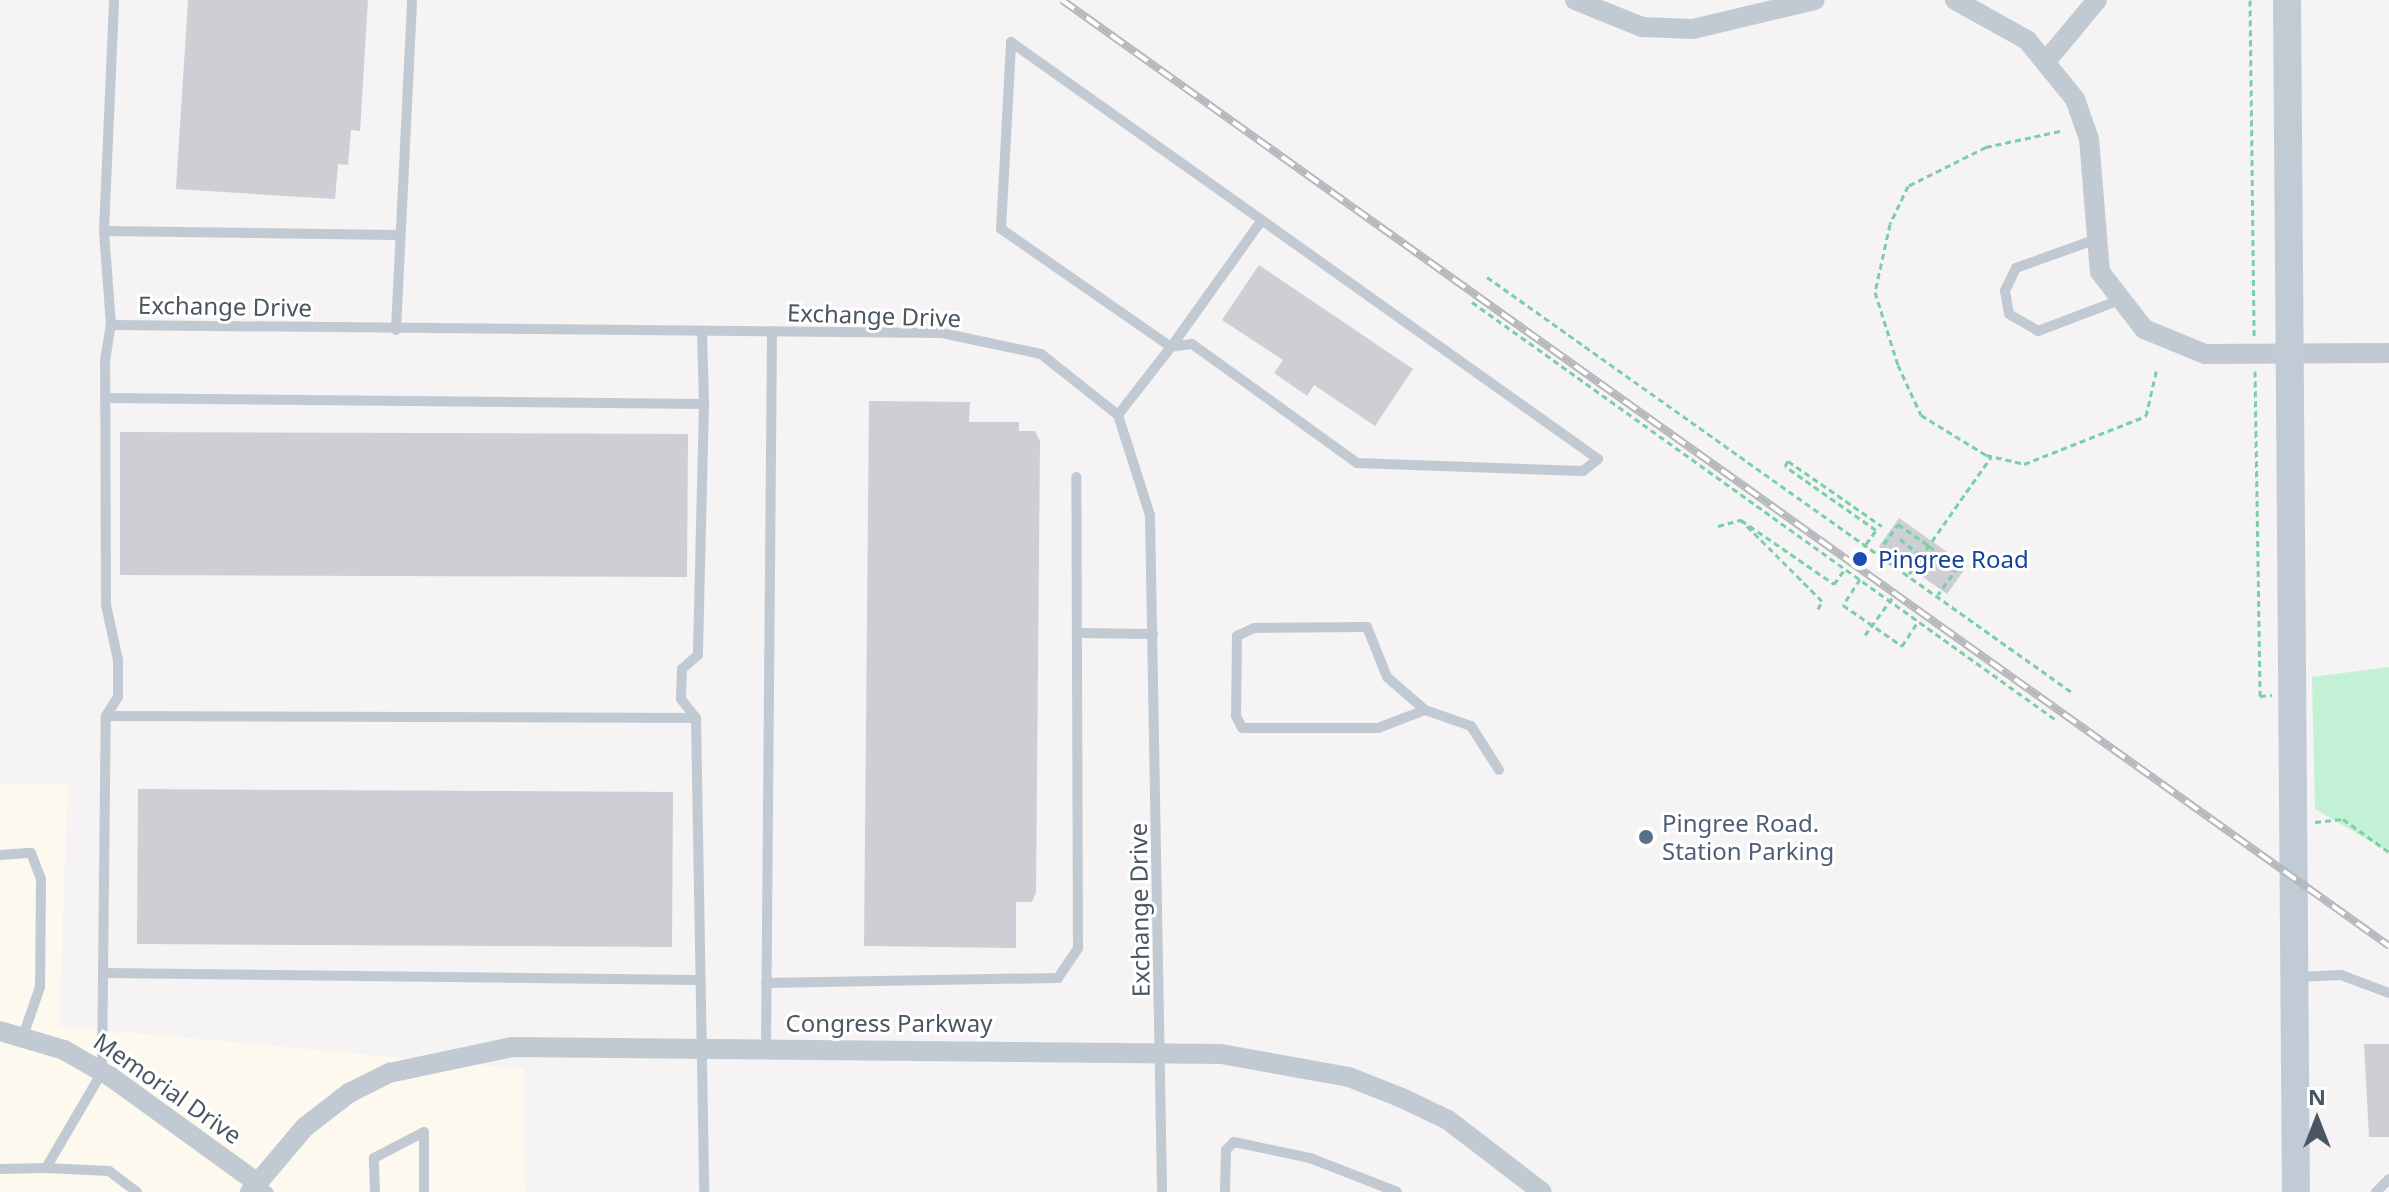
<!DOCTYPE html>
<html>
<head>
<meta charset="utf-8">
<style>
  body { margin:0 }
  #map { position:relative; width:2389px; height:1192px; overflow:hidden; background:#f5f3f3; font-family:"Noto Sans",sans-serif }
  div>[style] { position:absolute }
  .commercial>* { inset:0; background:#fdf9ef }
  .green>* { inset:0; background:#c3f1d5 }
  .building>* { inset:0; background:#cdcfd5 }
  .path>* { height:3px; margin-top:-1.5px; transform-origin:0; background:repeating-linear-gradient(90deg,#7ad0a6 0 6px,transparent 0 10px) }
  .lane>* { height:10px; margin:-5px; padding:0 5px; transform-origin:5px; border-radius:5px; background:#c1cad2 }
  .street>* { height:20px; margin:-10px; padding:0 10px; transform-origin:10px; border-radius:10px; background:#c1cad2 }
  .secondary>* { height:28px; margin:-14px; padding:0 14px; transform-origin:14px; border-radius:14px; background:#c1cbd6 }
  .rail>* { height:8px; margin-top:-4px; transform-origin:0; background:repeating-linear-gradient(90deg,#fff 0 15px,#b5b8bd 0 30px); box-sizing:border-box; border-block:2px solid #b5b8bd }
  .dots>* { width:22px; height:22px; translate:-50% -50%; box-sizing:border-box; border:4px solid #fff; border-radius:50% }
  span { translate:-50% -50%; white-space:nowrap; text-align:center; line-height:1.15; -webkit-text-stroke:6px #fff; paint-order:stroke }
  .street-label { font-size:24px; color:#4a5661 }
  .transit-label { font-size:24px; color:#164399 }
  .left { translate:0 -50%; text-align:left }
  .service-label { font-size:24px; color:#4e5e75 }
  .north { position:absolute; left:2277px; top:1080px; width:80px; height:80px; -webkit-text-stroke:6px #fff; paint-order:stroke; rotate:0deg; font-size:22px; font-weight:700; line-height:32px; text-align:center; color:#4a5661 }
  .north::after { content:''; display:block; margin:auto; width:28px; height:36px; background:#4a5661; clip-path:polygon(50% 0,100% 100%,50% 72%,0 100%) }
</style>
</head>
<body>
<div id="map">
  <div class="commercial">
    <div style="clip-path:polygon(0 785px,68px 785px,59px 1026px,524px 1069px,525px 1192px,0 1192px)"></div>
  </div>
  <div class="green">
    <div style="clip-path:polygon(2389px 667px,2389px 852px,2315px 809px,2312px 677px)"></div>
  </div>
  <div class="building">
    <div style="clip-path:polygon(188px 0,368px 0,360px 131px,351px 130px,348px 165px,338px 164px,335px 199px,176px 189px)"></div>
    <div style="clip-path:polygon(1259px 265px,1413px 369px,1375px 426px,1314px 385px,1307px 396px,1274px 373px,1283px 360px,1222px 320px)"></div>
    <div style="clip-path:polygon(869px 401px,970px 402px,969px 422px,1019px 422px,1019px 431px,1035px 431px,1040px 441px,1036px 892px,1032px 902px,1016px 902px,1016px 948px,864px 946px)"></div>
    <div style="clip-path:polygon(120px 432px,688px 434px,687px 577px,120px 575px)"></div>
    <div style="clip-path:polygon(1899px 518px,1967px 566px,1947px 594px,1879px 546px)"></div>
    <div style="clip-path:polygon(138px 789px,673px 792px,672px 947px,137px 944px)"></div>
    <div style="clip-path:polygon(2364px 1044px,2389px 1044px,2389px 1137px,2369px 1137px)"></div>
  </div>
  <div class="path">
    <div style="left:2250px;top:0;width:336px;rotate:89.3deg"></div>
    <div style="left:2060px;top:131px;width:76px;rotate:167.8deg"></div>
    <div style="left:1986px;top:147px;width:87px;rotate:153.4deg"></div>
    <div style="left:1908px;top:186px;width:42px;rotate:115.3deg"></div>
    <div style="left:1890px;top:224px;width:70px;rotate:102.4deg"></div>
    <div style="left:1875px;top:292px;width:77px;rotate:72.5deg"></div>
    <div style="left:1898px;top:365px;width:55px;rotate:65.3deg"></div>
    <div style="left:1921px;top:415px;width:76px;rotate:31.6deg"></div>
    <div style="left:1986px;top:455px;width:39px;rotate:13deg"></div>
    <div style="left:2024px;top:464px;width:131px;rotate:-21.5deg"></div>
    <div style="left:2146px;top:416px;width:49px;rotate:-77.1deg"></div>
    <div style="left:1487px;top:277px;width:719px;rotate:35.37deg"></div>
    <div style="left:1472px;top:302px;width:718px;rotate:35.59deg"></div>
    <div style="left:2255px;top:371px;width:325px;rotate:89.1deg"></div>
    <div style="left:2260px;top:696px;width:12px;rotate:-5deg"></div>
    <div style="left:1718px;top:526px;width:24px;rotate:-15deg"></div>
    <div style="left:1900px;top:539px;width:28px;rotate:38deg"></div>
    <div style="left:1866px;top:544px;width:17px;rotate:-54deg"></div>
    <div style="left:1876px;top:530px;width:111px;rotate:-144.9deg"></div>
    <div style="left:1785px;top:466px;width:6px;rotate:-59deg"></div>
    <div style="left:1788px;top:461px;width:114px;rotate:34.7deg"></div>
    <div style="left:1878px;top:552px;width:34px;rotate:-54deg"></div>
    <div style="left:1898px;top:524px;width:38px;rotate:35deg"></div>
    <div style="left:1929px;top:546px;width:36px;rotate:36deg"></div>
    <div style="left:1958px;top:567px;width:34px;rotate:126deg"></div>
    <div style="left:1909px;top:574px;width:143px;rotate:-55deg"></div>
    <div style="left:1860px;top:579px;width:31px;rotate:123deg"></div>
    <div style="left:1843px;top:605px;width:72px;rotate:34.8deg"></div>
    <div style="left:1902px;top:646px;width:30px;rotate:-57deg"></div>
    <div style="left:1818px;top:609px;width:9px;rotate:-63deg"></div>
    <div style="left:1822px;top:601px;width:115px;rotate:-135deg"></div>
    <div style="left:1741px;top:520px;width:113px;rotate:34.5deg"></div>
    <div style="left:1834px;top:584px;width:19px;rotate:-54deg"></div>
    <div style="left:1865px;top:635px;width:51px;rotate:-53.8deg"></div>
    <div style="left:2315px;top:822px;width:28px;rotate:-6deg"></div>
    <div style="left:2343px;top:819px;width:57px;rotate:35.7deg"></div>
  </div>
  <div class="lane">
    <div style="left:104px;top:231px;width:292px;rotate:0.8deg"></div>
    <div style="left:2094px;top:240px;width:83px;rotate:160.3deg"></div>
    <div style="left:2016px;top:268px;width:25px;rotate:116deg"></div>
    <div style="left:2005px;top:291px;width:23px;rotate:80deg"></div>
    <div style="left:2009px;top:314px;width:34px;rotate:30deg"></div>
    <div style="left:2038px;top:331px;width:85px;rotate:-20.8deg"></div>
    <div style="left:111px;top:325px;width:831px;rotate:0.55deg"></div>
    <div style="left:942px;top:333px;width:101px;rotate:12deg"></div>
    <div style="left:1041px;top:354px;width:98px;rotate:38.4deg"></div>
    <div style="left:1118px;top:415px;width:105px;rotate:72.3deg"></div>
    <div style="left:1150px;top:515px;width:677px;rotate:88.98deg"></div>
    <div style="left:396px;top:330px;width:330px;rotate:-87.2deg"></div>
    <div style="left:1171px;top:347px;width:156px;rotate:-54.4deg"></div>
    <div style="left:105px;top:398px;width:599px;rotate:0.57deg"></div>
    <div style="left:704px;top:404px;width:73px;rotate:-91.6deg"></div>
    <div style="left:704px;top:404px;width:251px;rotate:91.4deg"></div>
    <div style="left:698px;top:655px;width:21px;rotate:139deg"></div>
    <div style="left:682px;top:669px;width:30px;rotate:92deg"></div>
    <div style="left:681px;top:699px;width:24px;rotate:52deg"></div>
    <div style="left:696px;top:718px;width:474px;rotate:89deg"></div>
    <div style="left:1118px;top:415px;width:86px;rotate:-52.1deg"></div>
    <div style="left:1171px;top:347px;width:207px;rotate:-145.2deg"></div>
    <div style="left:1001px;top:229px;width:187px;rotate:-86.9deg"></div>
    <div style="left:1011px;top:42px;width:720px;rotate:35.39deg"></div>
    <div style="left:1598px;top:459px;width:19px;rotate:141deg"></div>
    <div style="left:1583px;top:471px;width:226px;rotate:-178deg"></div>
    <div style="left:1357px;top:463px;width:203px;rotate:-144.2deg"></div>
    <div style="left:1192px;top:344px;width:21px;rotate:172deg"></div>
    <div style="left:1077px;top:633px;width:76px;rotate:0.8deg"></div>
    <div style="left:1425px;top:710px;width:50px;rotate:-139deg"></div>
    <div style="left:1387px;top:677px;width:54px;rotate:-111.8deg"></div>
    <div style="left:1367px;top:627px;width:113px;rotate:179.5deg"></div>
    <div style="left:1254px;top:628px;width:19px;rotate:155deg"></div>
    <div style="left:1237px;top:636px;width:80px;rotate:90.7deg"></div>
    <div style="left:1236px;top:716px;width:13px;rotate:63deg"></div>
    <div style="left:1242px;top:728px;width:136px"></div>
    <div style="left:1378px;top:728px;width:50px;rotate:-21deg"></div>
    <div style="left:1425px;top:710px;width:49px;rotate:19.2deg"></div>
    <div style="left:1471px;top:726px;width:52px;rotate:57.5deg"></div>
    <div style="left:106px;top:716px;width:590px;rotate:0.19deg"></div>
    <div style="left:0;top:855px;width:31px;rotate:-4deg"></div>
    <div style="left:31px;top:853px;width:28px;rotate:69deg"></div>
    <div style="left:41px;top:879px;width:108px;rotate:90.5deg"></div>
    <div style="left:40px;top:987px;width:52px;rotate:109.1deg"></div>
    <div style="left:105px;top:973px;width:593px;rotate:0.68deg"></div>
    <div style="left:2297px;top:977px;width:44px;rotate:-2.6deg"></div>
    <div style="left:2341px;top:975px;width:51px;rotate:20.6deg"></div>
    <div style="left:766px;top:983px;width:292px;rotate:-1deg"></div>
    <div style="left:1058px;top:978px;width:36px;rotate:-56deg"></div>
    <div style="left:1078px;top:948px;width:471px;rotate:-90.2deg"></div>
    <div style="left:766px;top:1048px;width:717px;rotate:-89.52deg"></div>
    <div style="left:46px;top:1168px;width:63px;rotate:2.7deg"></div>
    <div style="left:109px;top:1171px;width:35px;rotate:37deg"></div>
    <div style="left:0;top:1169px;width:46px;rotate:-1.2deg"></div>
    <div style="left:46px;top:1168px;width:111px;rotate:-59.7deg"></div>
    <div style="left:102px;top:1072px;width:356px;rotate:-89.4deg"></div>
    <div style="left:106px;top:716px;width:22px;rotate:-58deg"></div>
    <div style="left:118px;top:697px;width:37px;rotate:-90deg"></div>
    <div style="left:118px;top:660px;width:56px;rotate:-102.3deg"></div>
    <div style="left:106px;top:605px;width:244px;rotate:-90.2deg"></div>
    <div style="left:105px;top:361px;width:36px;rotate:-81deg"></div>
    <div style="left:111px;top:325px;width:94px;rotate:-94.3deg"></div>
    <div style="left:104px;top:231px;width:231px;rotate:-87.5deg"></div>
    <div style="left:256px;top:1182px;width:16px;rotate:38deg"></div>
    <div style="left:375px;top:1192px;width:34px;rotate:-92deg"></div>
    <div style="left:374px;top:1158px;width:56px;rotate:-27.5deg"></div>
    <div style="left:424px;top:1132px;width:60px;rotate:90deg"></div>
    <div style="left:1225px;top:1192px;width:42px;rotate:-88.6deg"></div>
    <div style="left:1226px;top:1150px;width:11px;rotate:-45deg"></div>
    <div style="left:1234px;top:1142px;width:78px;rotate:11.9deg"></div>
    <div style="left:1310px;top:1158px;width:93px;rotate:21.3deg"></div>
    <div style="left:2376px;top:1192px;width:18px;rotate:-45deg"></div>
  </div>
  <div class="street">
    <div style="left:1575px;top:0;width:72px;rotate:21.9deg"></div>
    <div style="left:1642px;top:27px;width:51px;rotate:2.2deg"></div>
    <div style="left:1693px;top:29px;width:125px;rotate:-13.4deg"></div>
    <div style="left:1955px;top:0;width:82px;rotate:29.1deg"></div>
    <div style="left:2027px;top:40px;width:76px;rotate:50.9deg"></div>
    <div style="left:2075px;top:99px;width:42px;rotate:70.7deg"></div>
    <div style="left:2089px;top:139px;width:133px;rotate:85.3deg"></div>
    <div style="left:2100px;top:272px;width:72px;rotate:52.3deg"></div>
    <div style="left:2144px;top:329px;width:66px;rotate:22.3deg"></div>
    <div style="left:2205px;top:354px;width:184px;rotate:-0.3deg"></div>
    <div style="left:2047px;top:60px;width:78px;rotate:-50.2deg"></div>
    <div style="left:0;top:1031px;width:67px;rotate:16.5deg"></div>
    <div style="left:64px;top:1050px;width:54px;rotate:29.9deg"></div>
    <div style="left:111px;top:1077px;width:179px;rotate:35.9deg"></div>
    <div style="left:250px;top:1192px;width:85px;rotate:-49.8deg"></div>
    <div style="left:305px;top:1127px;width:56px;rotate:-37.7deg"></div>
    <div style="left:349px;top:1093px;width:45px;rotate:-26.6deg"></div>
    <div style="left:389px;top:1073px;width:126px;rotate:-11.9deg"></div>
    <div style="left:512px;top:1047px;width:709px;rotate:0.57deg"></div>
    <div style="left:1221px;top:1054px;width:130px;rotate:10.2deg"></div>
    <div style="left:1349px;top:1077px;width:57px;rotate:21.6deg"></div>
    <div style="left:1402px;top:1098px;width:51px;rotate:25.6deg"></div>
    <div style="left:1448px;top:1120px;width:118px;rotate:37.5deg"></div>
  </div>
  <div class="secondary">
    <div style="left:2287px;top:0;width:1192px;rotate:89.57deg"></div>
  </div>
  <div class="rail">
    <div style="left:1062px;top:0;width:1630px;rotate:35.48deg"></div>
  </div>
  <div class="dots">
    <div style="left:1860px;top:559px;background:#1a4fb4"></div>
    <div style="left:1646px;top:837px;background:#5c6f8a"></div>
  </div>
  <div class="street-label">
    <span style="left:225px;top:306px;rotate:1deg">Exchange Drive</span>
    <span style="left:874px;top:315px;rotate:2deg">Exchange Drive</span>
    <span style="left:1139px;top:910px;rotate:-91deg">Exchange Drive</span>
    <span style="left:889px;top:1023px">Congress Parkway</span>
    <span style="left:168px;top:1088px;rotate:35deg">Memorial Drive</span>
  </div>
  <div class="transit-label">
    <span class="left" style="left:1878px;top:559px">Pingree Road</span>
  </div>
  <div class="service-label">
    <span class="left" style="left:1662px;top:837px">Pingree Road.<br>Station Parking</span>
  </div>
  <div class="north">N</div>
</div>
</body>
</html>
